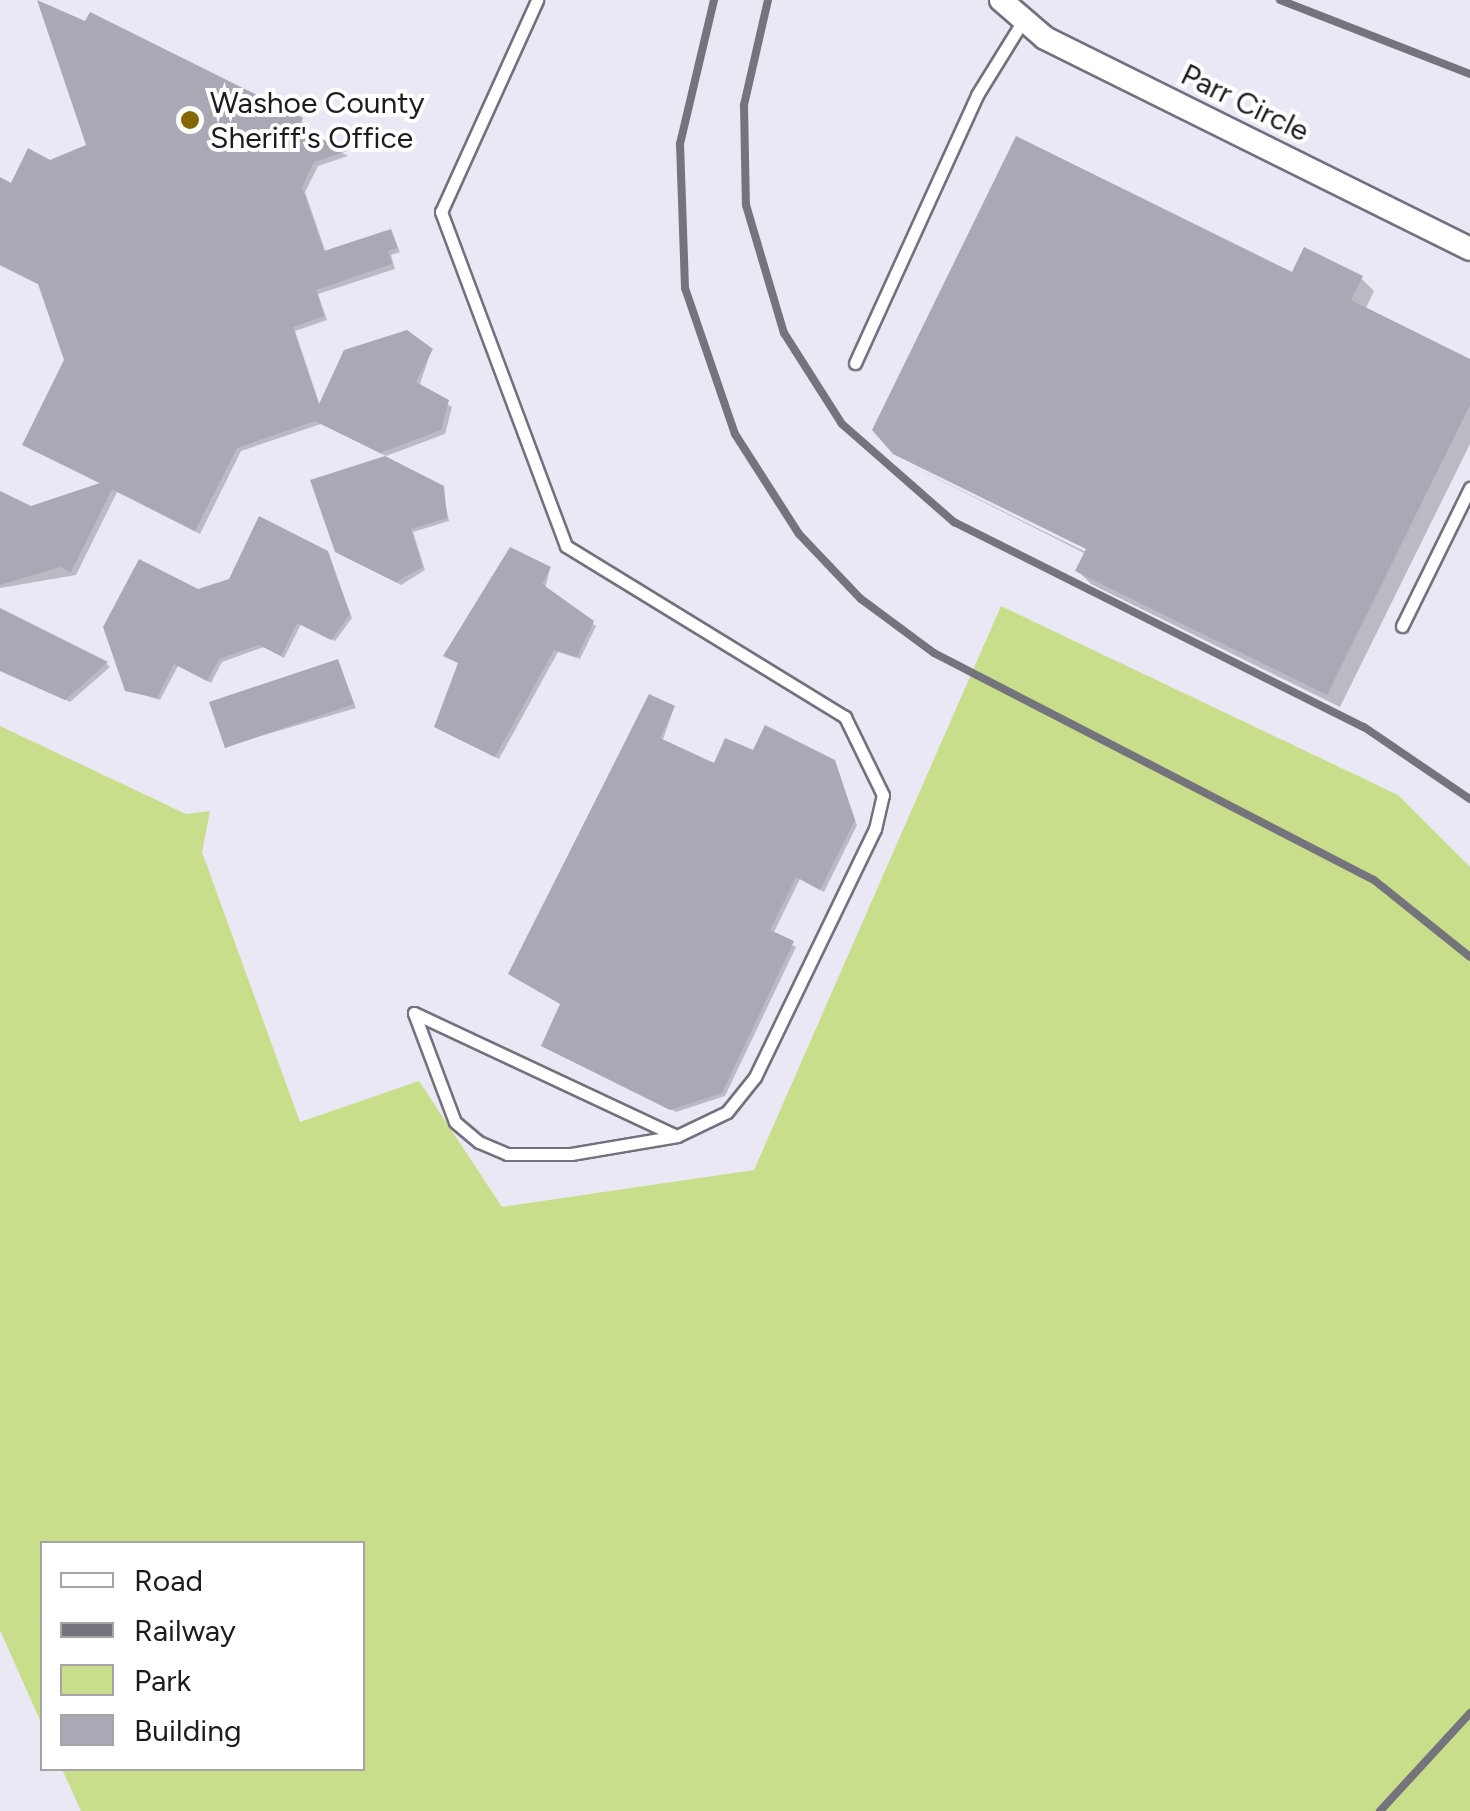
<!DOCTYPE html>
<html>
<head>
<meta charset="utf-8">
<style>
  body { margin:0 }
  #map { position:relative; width:1470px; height:1811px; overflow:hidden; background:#ebe8f6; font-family:Figtree,sans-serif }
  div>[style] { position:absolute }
  .green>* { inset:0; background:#c9de8b }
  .shadow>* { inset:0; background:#0003 }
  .building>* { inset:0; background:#aba8b5 }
  .roads { filter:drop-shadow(2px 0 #74717d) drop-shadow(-2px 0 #74717d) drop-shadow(0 2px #74717d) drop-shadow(0 -2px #74717d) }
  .lane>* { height:11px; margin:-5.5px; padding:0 5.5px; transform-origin:5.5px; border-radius:5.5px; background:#fff }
  .street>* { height:22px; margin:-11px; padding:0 11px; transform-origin:11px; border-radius:11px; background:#fff }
  .rail>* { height:8px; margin:-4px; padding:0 4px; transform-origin:4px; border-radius:4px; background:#75737c }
  .dots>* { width:28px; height:28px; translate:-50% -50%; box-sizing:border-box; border:5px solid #fff; border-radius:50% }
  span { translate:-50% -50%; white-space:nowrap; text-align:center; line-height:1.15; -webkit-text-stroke:8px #fff; paint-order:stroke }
  .poi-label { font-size:30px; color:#1c1b20 }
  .left { translate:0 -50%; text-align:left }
  .street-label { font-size:30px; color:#1c1b20 }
  .legend { position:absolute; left:40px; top:1541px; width:325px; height:230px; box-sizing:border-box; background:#fff; border:2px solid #a4a4a6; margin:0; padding:12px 18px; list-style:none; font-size:30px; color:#1c1b20 }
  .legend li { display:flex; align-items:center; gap:20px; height:50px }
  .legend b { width:50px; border:2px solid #a4a4a6 }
</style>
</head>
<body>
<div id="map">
  <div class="green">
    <div style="clip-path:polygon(1001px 606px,1398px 795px,1470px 867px,1470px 1811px,81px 1811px,62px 1769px,362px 1768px,362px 1544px,42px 1544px,42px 1725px,0 1630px,0 726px,186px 814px,210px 811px,202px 852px,300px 1122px,419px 1081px,502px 1207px,754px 1170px)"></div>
  </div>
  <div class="shadow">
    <div style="clip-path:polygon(302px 120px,302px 132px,348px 156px,318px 166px,305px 192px,326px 253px,390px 231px,400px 252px,391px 255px,395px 269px,318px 294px,327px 320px,295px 331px,320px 406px,431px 351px,419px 387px,452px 407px,445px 434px,386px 456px,321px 424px,241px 451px,200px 534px,117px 492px,76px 575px,0 588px,0 494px,31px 509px,103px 485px,29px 448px,67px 360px,42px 286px,0 265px,0 180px,12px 186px,50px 162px)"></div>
    <div style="clip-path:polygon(1293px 276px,1361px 278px,1374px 291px,1365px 310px,1470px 362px,1470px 444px,1340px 707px,1091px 584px,1078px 571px,1086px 554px,906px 463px,1096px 557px)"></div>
    <div style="clip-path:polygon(442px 488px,449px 521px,413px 532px,425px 570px,401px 585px,341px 555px)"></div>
    <div style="clip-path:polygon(327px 553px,352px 618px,335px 641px,301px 624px,284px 658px,264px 647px,222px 662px,211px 683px,178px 666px,160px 700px,127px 690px,197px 591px)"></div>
    <div style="clip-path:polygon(550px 569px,545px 589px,596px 626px,580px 659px,558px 652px,499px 759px,440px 730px,460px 664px,446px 656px)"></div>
    <div style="clip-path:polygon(0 610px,107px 664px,110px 667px,70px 702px,0 670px)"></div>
    <div style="clip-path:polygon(338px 662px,356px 708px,227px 746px)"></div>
    <div style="clip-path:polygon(674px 708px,662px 742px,715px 767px,754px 753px,834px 762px,857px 825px,824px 892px,800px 879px,773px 934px,796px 947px,725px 1096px,676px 1112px,548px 1049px,563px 1005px,511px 974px)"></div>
  </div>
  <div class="building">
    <div style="clip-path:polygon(37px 0,85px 21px,90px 12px,303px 118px,298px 128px,347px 151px,314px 162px,302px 187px,324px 251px,391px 229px,398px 248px,388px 251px,392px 264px,316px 290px,324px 316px,293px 327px,319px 404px,344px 350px,407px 330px,433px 349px,416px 382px,449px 400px,441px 430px,380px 453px,315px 421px,237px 448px,195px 531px,112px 489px,71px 572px,60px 567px,0 585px,0 491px,31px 506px,100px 483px,22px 445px,64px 360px,38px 284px,0 265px,0 177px,11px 183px,28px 148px,50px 160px,86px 145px)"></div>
    <div style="clip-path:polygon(1016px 136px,1292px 272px,1304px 247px,1363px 276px,1351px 300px,1470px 359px,1470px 405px,1327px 695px,1075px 571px,1086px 549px,893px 454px,872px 430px)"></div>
    <div style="clip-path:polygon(385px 456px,444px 486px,447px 518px,411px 529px,423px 567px,396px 582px,335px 552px,310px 480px)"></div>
    <div style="clip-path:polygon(259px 516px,328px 551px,350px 614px,331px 640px,297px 623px,281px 656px,259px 645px,219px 659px,207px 681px,174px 664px,157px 698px,125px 691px,103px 627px,139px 559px,198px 589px,229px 579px)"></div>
    <div style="clip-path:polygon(510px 547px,551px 567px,542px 584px,594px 621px,577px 657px,554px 650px,495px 757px,434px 727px,458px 663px,443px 656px)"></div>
    <div style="clip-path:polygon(0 608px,108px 662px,65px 700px,0 671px)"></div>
    <div style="clip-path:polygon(338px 659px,354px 704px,225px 748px,209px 702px)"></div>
    <div style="clip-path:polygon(649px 694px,675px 706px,660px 738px,714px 763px,725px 738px,753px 750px,765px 725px,835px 760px,855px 820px,820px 890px,796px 877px,770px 930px,794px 941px,722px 1093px,670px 1110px,541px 1046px,560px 1004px,508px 974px)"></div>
  </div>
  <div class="roads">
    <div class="lane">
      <div style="left:855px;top:363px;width:294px;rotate:-65.5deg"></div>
      <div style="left:977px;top:95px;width:86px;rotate:-58.3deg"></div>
      <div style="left:1402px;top:626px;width:154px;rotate:-63.8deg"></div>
      <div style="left:414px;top:1013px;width:290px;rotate:25.1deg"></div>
      <div style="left:677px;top:1136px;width:55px;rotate:-25.6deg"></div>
      <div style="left:727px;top:1112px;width:45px;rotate:-51.3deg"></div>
      <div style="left:755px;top:1077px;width:276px;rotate:-64.2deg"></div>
      <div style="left:875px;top:829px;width:35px;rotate:-77deg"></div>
      <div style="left:883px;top:795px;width:87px;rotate:-116deg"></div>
      <div style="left:845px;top:717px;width:327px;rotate:-148.5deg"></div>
      <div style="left:566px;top:546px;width:357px;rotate:-110.5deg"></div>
      <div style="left:441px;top:212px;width:233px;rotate:-65.6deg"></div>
      <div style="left:414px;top:1013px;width:116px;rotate:69.4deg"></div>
      <div style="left:455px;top:1122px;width:31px;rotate:40deg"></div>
      <div style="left:479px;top:1142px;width:30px;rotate:23deg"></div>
      <div style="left:507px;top:1154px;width:64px"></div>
      <div style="left:571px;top:1154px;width:108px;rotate:-9.6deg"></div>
    </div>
    <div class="street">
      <div style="left:1001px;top:0;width:58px;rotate:40.8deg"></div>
      <div style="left:1045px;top:38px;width:474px;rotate:26.4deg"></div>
    </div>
  </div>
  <div class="rail">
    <div style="left:714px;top:0;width:148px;rotate:103.3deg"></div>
    <div style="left:680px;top:144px;width:144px;rotate:88deg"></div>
    <div style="left:685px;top:288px;width:154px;rotate:71.1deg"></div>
    <div style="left:735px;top:434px;width:119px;rotate:57.4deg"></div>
    <div style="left:799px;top:534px;width:90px;rotate:46.4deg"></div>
    <div style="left:861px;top:599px;width:91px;rotate:36.5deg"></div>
    <div style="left:934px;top:653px;width:495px;rotate:27.3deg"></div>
    <div style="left:1374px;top:880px;width:123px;rotate:38.7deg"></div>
    <div style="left:768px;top:0;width:108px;rotate:102.9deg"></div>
    <div style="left:744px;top:105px;width:100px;rotate:88.9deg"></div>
    <div style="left:746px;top:205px;width:134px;rotate:73.5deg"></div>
    <div style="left:784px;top:333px;width:108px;rotate:57.5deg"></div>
    <div style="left:842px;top:424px;width:149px;rotate:41.2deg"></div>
    <div style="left:954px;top:522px;width:458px;rotate:26.6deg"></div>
    <div style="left:1364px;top:727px;width:128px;rotate:34.2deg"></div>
    <div style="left:1280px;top:0;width:204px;rotate:21.3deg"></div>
    <div style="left:1380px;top:1811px;width:133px;rotate:-47.4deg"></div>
  </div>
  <div class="dots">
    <div style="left:190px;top:120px;background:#866600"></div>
  </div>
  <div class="poi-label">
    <span class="left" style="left:210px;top:120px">Washoe County<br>Sheriff's Office</span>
  </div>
  <div class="street-label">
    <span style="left:1245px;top:103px;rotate:26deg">Parr Circle</span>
  </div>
  <ul class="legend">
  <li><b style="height:12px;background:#fff"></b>Road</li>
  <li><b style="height:12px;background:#75737c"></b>Railway</li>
  <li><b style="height:28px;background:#c9de8b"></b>Park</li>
  <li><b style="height:28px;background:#aba8b5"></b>Building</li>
  </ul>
</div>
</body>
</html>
